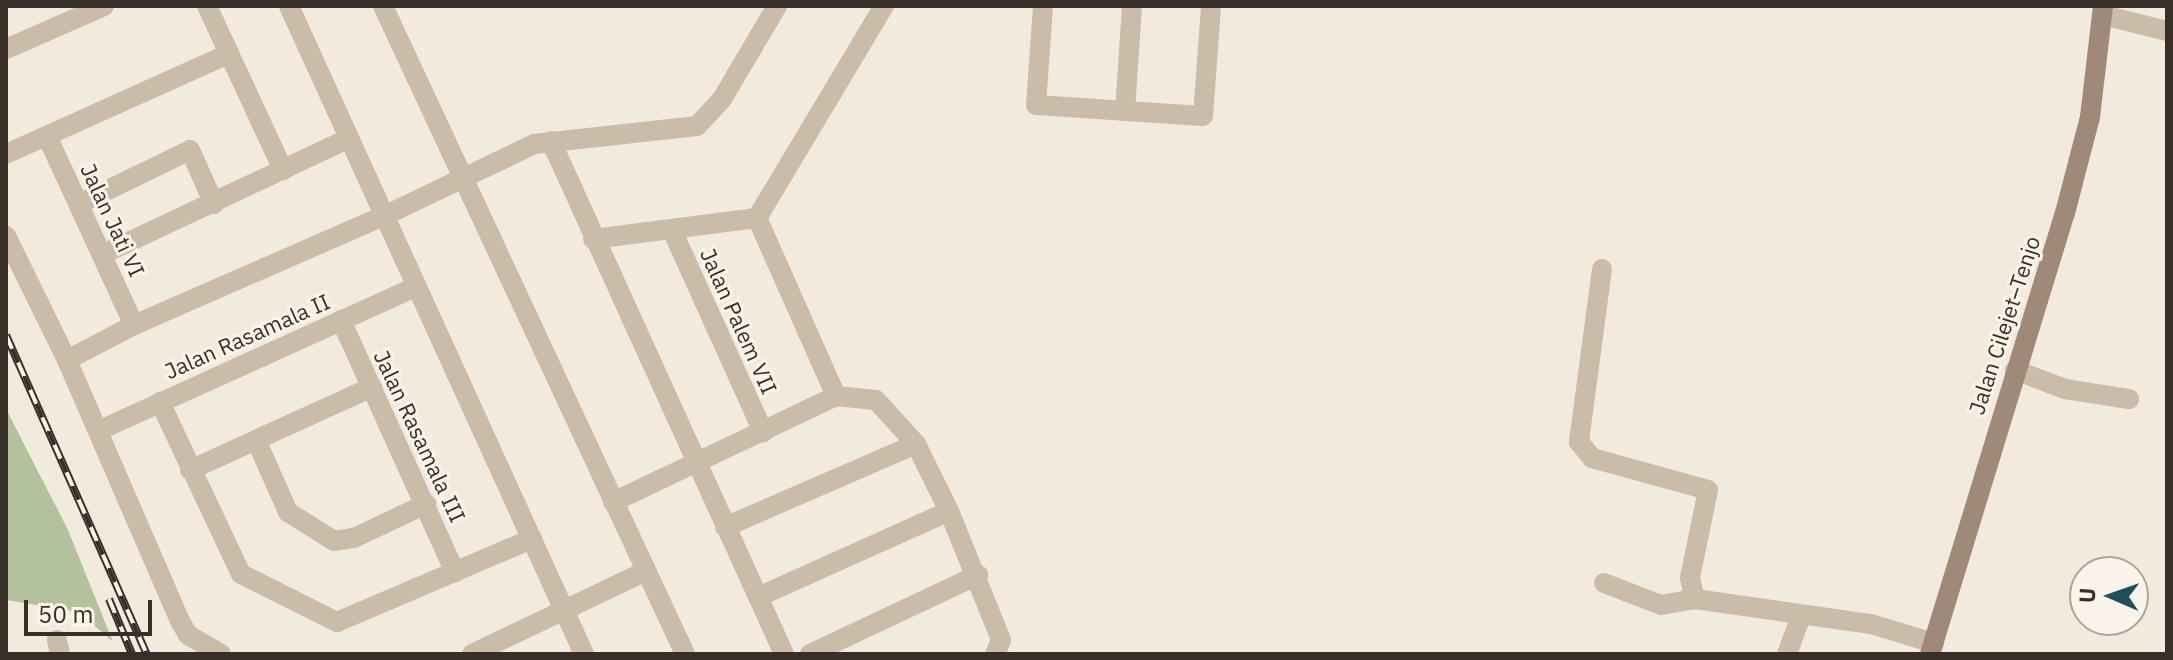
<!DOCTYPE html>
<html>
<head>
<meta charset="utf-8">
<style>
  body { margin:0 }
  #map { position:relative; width:2173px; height:660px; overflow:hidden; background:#f2eadd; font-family:"IBM Plex Sans",sans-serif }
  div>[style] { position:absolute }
  .green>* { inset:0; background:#b3c29d }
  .minor>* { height:20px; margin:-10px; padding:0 10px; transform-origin:10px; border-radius:10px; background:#cbbba9 }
  .secondary>* { height:20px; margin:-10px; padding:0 10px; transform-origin:10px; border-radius:10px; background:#9f8a7a }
  .rail>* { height:8px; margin-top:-4px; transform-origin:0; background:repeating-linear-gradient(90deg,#faf4ea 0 15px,#382f29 0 30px); box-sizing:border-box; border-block:2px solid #382f29 }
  span { translate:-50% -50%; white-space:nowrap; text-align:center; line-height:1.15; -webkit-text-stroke:6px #faf4ea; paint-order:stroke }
  .street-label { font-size:22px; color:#382f29 }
  .frame { position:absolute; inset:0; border:8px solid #382f29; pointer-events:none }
  .north { position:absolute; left:2069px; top:556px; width:80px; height:80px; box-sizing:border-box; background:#faf4ea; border:2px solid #aca59d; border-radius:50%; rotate:272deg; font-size:22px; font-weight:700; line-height:32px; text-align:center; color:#382f29 }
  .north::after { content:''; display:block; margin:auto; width:28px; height:36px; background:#1e525a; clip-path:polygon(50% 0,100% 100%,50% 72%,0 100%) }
  .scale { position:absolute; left:24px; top:600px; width:128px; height:36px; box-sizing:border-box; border:4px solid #382f29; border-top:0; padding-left:10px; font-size:24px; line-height:28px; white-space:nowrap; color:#382f29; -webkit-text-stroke:6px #faf4ea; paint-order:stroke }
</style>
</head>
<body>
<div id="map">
  <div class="green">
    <div style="clip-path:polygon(6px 409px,68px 530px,113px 642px,79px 612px,6px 600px)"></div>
  </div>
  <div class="minor">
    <div style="left:207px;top:6px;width:181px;rotate:65.1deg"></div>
    <div style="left:289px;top:6px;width:712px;rotate:65.52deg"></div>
    <div style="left:383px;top:6px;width:715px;rotate:65.01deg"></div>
    <div style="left:1043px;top:6px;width:99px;rotate:94deg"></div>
    <div style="left:1036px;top:105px;width:167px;rotate:3.8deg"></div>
    <div style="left:1203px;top:116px;width:110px;rotate:-85.8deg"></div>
    <div style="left:2103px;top:15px;width:66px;rotate:14deg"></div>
    <div style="left:6px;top:49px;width:107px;rotate:-23.7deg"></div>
    <div style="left:1125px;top:111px;width:105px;rotate:-86.2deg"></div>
    <div style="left:47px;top:136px;width:208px;rotate:65.3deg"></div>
    <div style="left:551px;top:141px;width:563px;rotate:65.57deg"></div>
    <div style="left:6px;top:154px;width:244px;rotate:-24.2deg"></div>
    <div style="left:79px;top:204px;width:123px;rotate:-25.9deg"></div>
    <div style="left:190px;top:150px;width:59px;rotate:66deg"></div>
    <div style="left:672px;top:230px;width:222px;rotate:65.7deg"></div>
    <div style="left:6px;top:236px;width:138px;rotate:63.8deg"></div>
    <div style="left:67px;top:360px;width:284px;rotate:66.6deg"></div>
    <div style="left:180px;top:621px;width:16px;rotate:60deg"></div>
    <div style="left:188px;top:635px;width:38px;rotate:30deg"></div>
    <div style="left:593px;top:239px;width:165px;rotate:-7.3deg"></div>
    <div style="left:103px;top:254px;width:272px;rotate:-25.2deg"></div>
    <div style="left:1602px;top:269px;width:175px;rotate:97.6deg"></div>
    <div style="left:1579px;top:442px;width:21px;rotate:51deg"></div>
    <div style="left:1592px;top:458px;width:120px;rotate:15.4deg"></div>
    <div style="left:1708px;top:490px;width:90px;rotate:101.6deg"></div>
    <div style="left:1690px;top:578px;width:22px;rotate:77deg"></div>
    <div style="left:1695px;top:599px;width:178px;rotate:8.1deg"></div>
    <div style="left:1871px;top:624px;width:66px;rotate:16.8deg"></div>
    <div style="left:341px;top:320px;width:277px;rotate:65.7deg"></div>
    <div style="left:67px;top:360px;width:76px;rotate:-27.6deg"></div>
    <div style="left:134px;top:325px;width:273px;rotate:-23.6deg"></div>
    <div style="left:384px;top:216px;width:166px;rotate:-25.6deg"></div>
    <div style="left:534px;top:144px;width:164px;rotate:-6.3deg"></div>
    <div style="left:697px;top:126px;width:37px;rotate:-47deg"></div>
    <div style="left:722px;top:99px;width:108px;rotate:-59.4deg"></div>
    <div style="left:2015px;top:370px;width:53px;rotate:20.8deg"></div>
    <div style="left:2065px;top:389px;width:65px;rotate:8.9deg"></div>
    <div style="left:836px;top:396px;width:195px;rotate:-113.9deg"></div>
    <div style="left:757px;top:218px;width:247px;rotate:-59.1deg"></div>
    <div style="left:160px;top:402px;width:190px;rotate:64.8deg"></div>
    <div style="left:241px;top:574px;width:107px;rotate:26.6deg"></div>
    <div style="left:337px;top:622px;width:212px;rotate:-23.1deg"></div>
    <div style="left:98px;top:431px;width:350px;rotate:-24.4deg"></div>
    <div style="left:257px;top:442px;width:77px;rotate:66.1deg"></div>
    <div style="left:288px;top:512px;width:54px;rotate:32.2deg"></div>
    <div style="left:334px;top:541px;width:20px;rotate:-9deg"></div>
    <div style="left:354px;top:538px;width:80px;rotate:-25.3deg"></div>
    <div style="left:190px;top:470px;width:200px;rotate:-24.5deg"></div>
    <div style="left:613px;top:502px;width:247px;rotate:-25.4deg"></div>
    <div style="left:836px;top:396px;width:40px;rotate:5.7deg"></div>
    <div style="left:876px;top:400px;width:59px;rotate:47.7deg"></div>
    <div style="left:916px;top:444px;width:75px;rotate:63.8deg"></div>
    <div style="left:949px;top:511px;width:139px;rotate:68deg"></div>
    <div style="left:1001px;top:640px;width:15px;rotate:113deg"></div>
    <div style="left:725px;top:527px;width:208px;rotate:-23.5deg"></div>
    <div style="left:1604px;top:583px;width:61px;rotate:21.1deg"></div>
    <div style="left:1661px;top:605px;width:35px;rotate:-10deg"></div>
    <div style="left:758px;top:597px;width:209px;rotate:-24.2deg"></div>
    <div style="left:57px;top:640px;width:14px;rotate:78deg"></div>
    <div style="left:472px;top:654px;width:191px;rotate:-25.5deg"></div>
    <div style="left:810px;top:654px;width:186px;rotate:-25.2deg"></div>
    <div style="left:1787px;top:654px;width:40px;rotate:-69.8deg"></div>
  </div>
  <div class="secondary">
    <div style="left:1930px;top:654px;width:461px;rotate:-73deg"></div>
    <div style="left:2065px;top:213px;width:99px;rotate:-75.4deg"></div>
    <div style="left:2090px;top:117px;width:112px;rotate:-83.3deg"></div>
  </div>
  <div class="rail">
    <div style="left:6px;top:335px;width:349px;rotate:66.2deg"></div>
    <div style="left:109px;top:599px;width:60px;rotate:67.3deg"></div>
  </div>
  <div class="street-label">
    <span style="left:113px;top:220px;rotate:65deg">Jalan Jati VI</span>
    <span style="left:739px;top:321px;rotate:66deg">Jalan Palem VII</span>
    <span style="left:2004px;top:325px;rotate:-72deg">Jalan Cilejet–Tenjo</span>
    <span style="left:247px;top:336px;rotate:-24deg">Jalan Rasamala II</span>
    <span style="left:420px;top:436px;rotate:65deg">Jalan Rasamala III</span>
  </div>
  <div class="frame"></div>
  <div class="north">U</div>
  <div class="scale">50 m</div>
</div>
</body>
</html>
